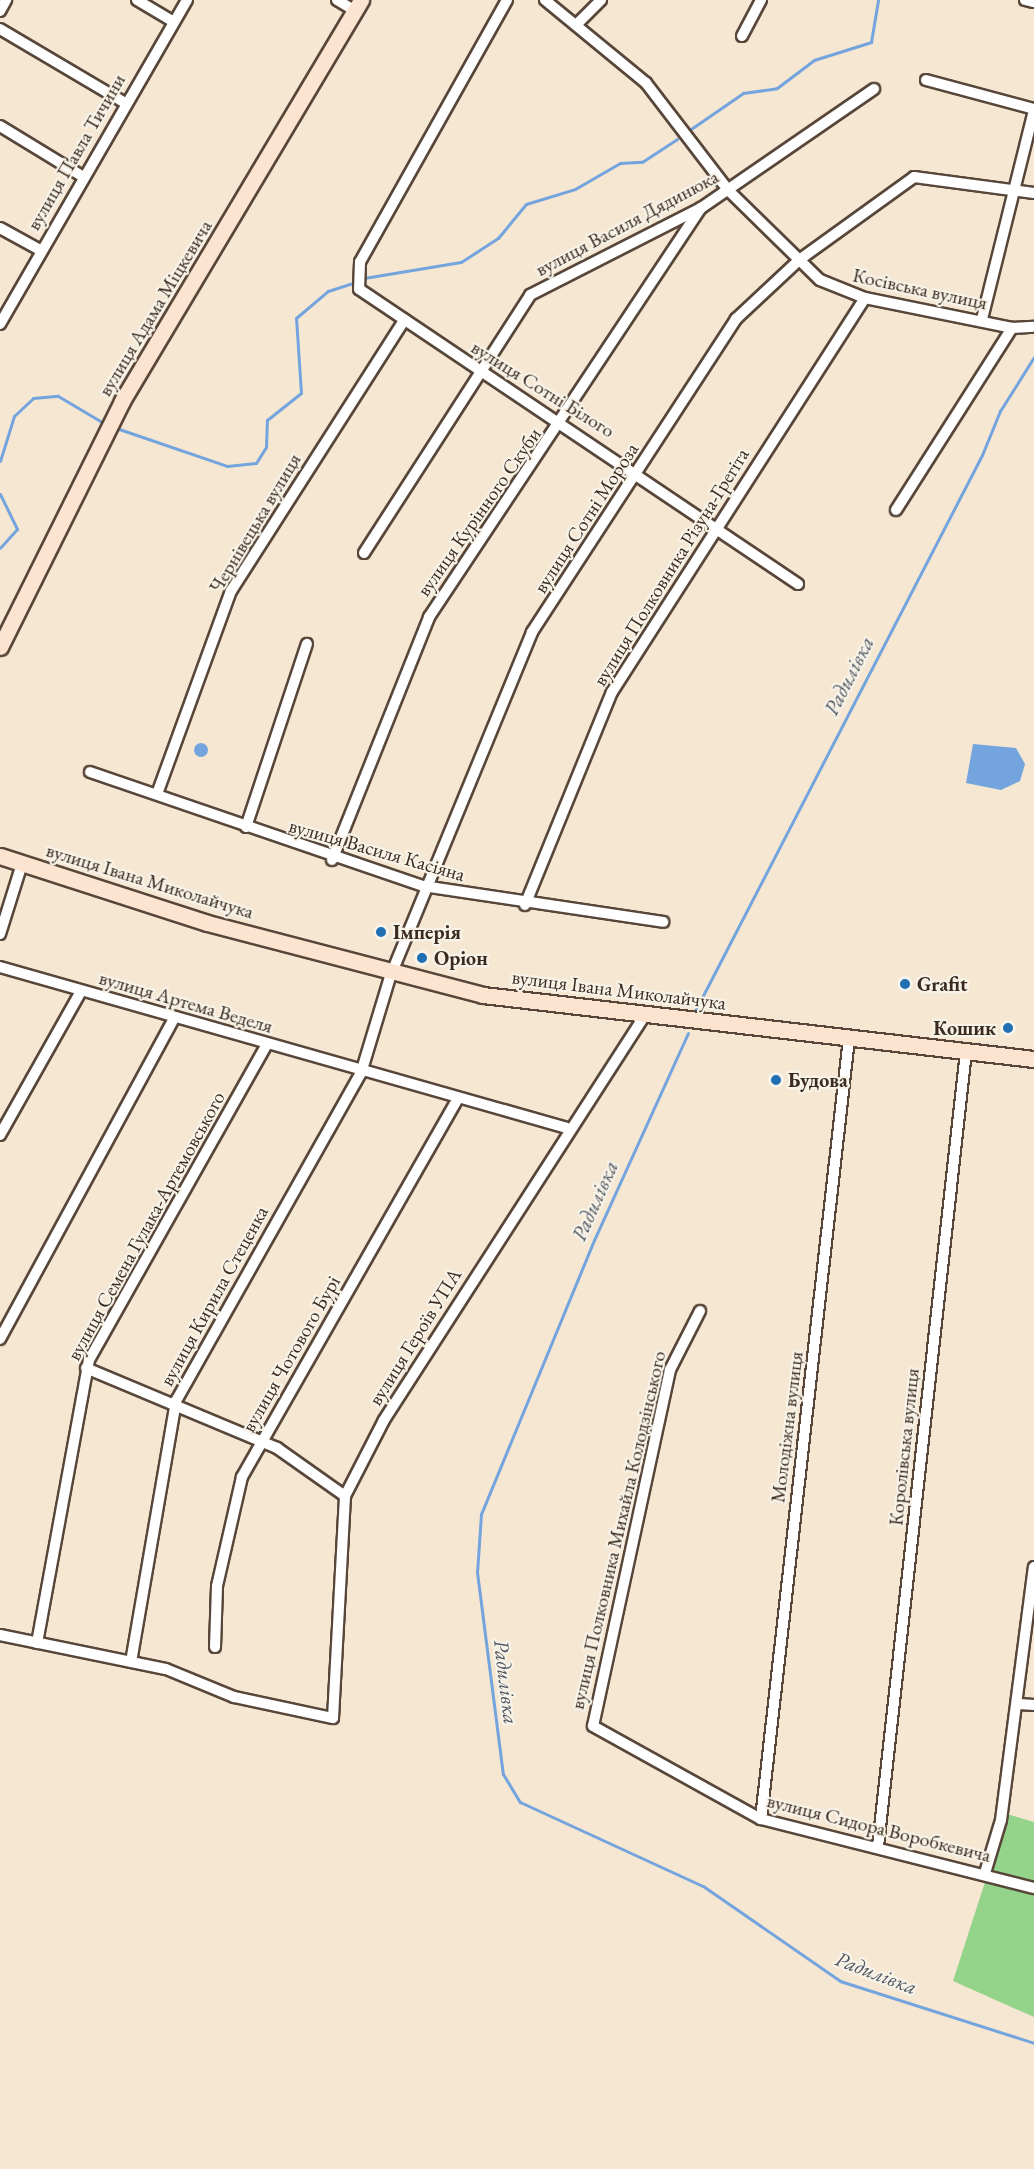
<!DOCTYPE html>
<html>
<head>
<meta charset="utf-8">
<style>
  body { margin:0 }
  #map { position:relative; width:1034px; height:2169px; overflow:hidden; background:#f6e7d3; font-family:"EB Garamond",serif }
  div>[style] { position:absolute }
  .green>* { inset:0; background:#93d38a }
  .water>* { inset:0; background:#74a4de }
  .round { border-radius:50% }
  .stream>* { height:3px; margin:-1.5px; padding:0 1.5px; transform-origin:1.5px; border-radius:1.5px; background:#74a4de }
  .roads { filter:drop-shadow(2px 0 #574639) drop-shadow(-2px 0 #574639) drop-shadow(0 2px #574639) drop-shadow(0 -2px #574639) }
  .street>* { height:10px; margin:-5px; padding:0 5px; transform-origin:5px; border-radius:5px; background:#fff }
  .secondary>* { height:15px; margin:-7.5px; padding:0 7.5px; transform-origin:7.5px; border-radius:7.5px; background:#fde4d0 }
  .dots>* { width:16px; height:16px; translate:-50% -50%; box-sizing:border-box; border:3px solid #f7f3e8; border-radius:50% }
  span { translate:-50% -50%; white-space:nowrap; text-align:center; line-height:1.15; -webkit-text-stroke:4.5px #f7f3e8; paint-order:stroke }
  .street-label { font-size:20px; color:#3b2a1e }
  .poi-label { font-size:20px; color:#3b2a1e; font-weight:700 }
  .left { translate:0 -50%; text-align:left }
  .right { translate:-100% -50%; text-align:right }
  .water-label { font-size:21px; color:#4f5561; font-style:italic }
</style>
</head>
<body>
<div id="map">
  <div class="green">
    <div style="clip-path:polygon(1007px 1814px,1034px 1822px,1034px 2017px,953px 1981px)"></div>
  </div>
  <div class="water">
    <div class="round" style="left:194px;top:743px;width:14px;height:14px"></div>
    <div style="clip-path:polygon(973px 744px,1016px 748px,1025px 764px,1020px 781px,1001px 790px,966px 783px)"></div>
  </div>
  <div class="stream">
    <div style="left:688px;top:131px;width:67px;rotate:-34.6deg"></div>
    <div style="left:743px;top:93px;width:34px;rotate:-8deg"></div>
    <div style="left:777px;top:88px;width:46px;rotate:-37.1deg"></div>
    <div style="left:814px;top:60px;width:60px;rotate:-17.5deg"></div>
    <div style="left:871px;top:42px;width:43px;rotate:-80.5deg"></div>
    <div style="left:364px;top:278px;width:98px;rotate:-9.4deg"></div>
    <div style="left:461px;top:262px;width:44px;rotate:-33deg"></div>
    <div style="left:498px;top:238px;width:44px;rotate:-50.5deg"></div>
    <div style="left:526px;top:204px;width:51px;rotate:-17deg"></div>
    <div style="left:575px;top:189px;width:52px;rotate:-30deg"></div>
    <div style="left:620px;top:163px;width:22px;rotate:-3deg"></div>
    <div style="left:642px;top:162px;width:42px;rotate:-33.3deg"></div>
    <div style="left:119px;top:429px;width:114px;rotate:18.9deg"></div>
    <div style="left:227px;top:466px;width:29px;rotate:-6deg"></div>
    <div style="left:256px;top:463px;width:19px;rotate:-58deg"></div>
    <div style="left:266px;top:447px;width:27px;rotate:-88deg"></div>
    <div style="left:267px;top:420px;width:43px;rotate:-38.5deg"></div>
    <div style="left:301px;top:393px;width:75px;rotate:-93.8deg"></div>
    <div style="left:296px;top:318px;width:42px;rotate:-40.2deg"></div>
    <div style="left:328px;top:291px;width:32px;rotate:-18deg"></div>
    <div style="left:0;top:461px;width:47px;rotate:-72.7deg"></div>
    <div style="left:14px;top:416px;width:26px;rotate:-43deg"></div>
    <div style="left:33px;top:398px;width:25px;rotate:-5deg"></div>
    <div style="left:58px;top:396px;width:51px;rotate:30.6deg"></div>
    <div style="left:0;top:494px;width:39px;rotate:64deg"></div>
    <div style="left:17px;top:529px;width:25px;rotate:132deg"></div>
    <div style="left:695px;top:1011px;width:626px;rotate:-62.7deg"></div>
    <div style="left:982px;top:455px;width:48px;rotate:-67.8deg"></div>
    <div style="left:1000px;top:411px;width:64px;rotate:-57.8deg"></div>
    <div style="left:688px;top:1033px;width:227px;rotate:114.4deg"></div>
    <div style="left:594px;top:1240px;width:296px;rotate:112.4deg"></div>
    <div style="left:481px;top:1514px;width:58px;rotate:93.9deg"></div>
    <div style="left:477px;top:1572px;width:204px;rotate:82.7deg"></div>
    <div style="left:503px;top:1774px;width:33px;rotate:59deg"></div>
    <div style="left:520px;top:1802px;width:201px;rotate:24.7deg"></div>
    <div style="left:703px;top:1886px;width:167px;rotate:34.7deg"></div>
    <div style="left:840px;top:1981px;width:204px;rotate:17.7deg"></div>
  </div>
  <div class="roads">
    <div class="street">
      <div style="left:137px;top:0;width:43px;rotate:30.7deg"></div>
      <div style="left:337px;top:0;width:21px;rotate:31deg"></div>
      <div style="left:507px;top:0;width:300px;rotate:119.3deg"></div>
      <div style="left:360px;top:262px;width:27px;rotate:92deg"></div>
      <div style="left:359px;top:289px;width:529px;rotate:33.9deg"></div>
      <div style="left:545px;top:0;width:131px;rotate:39.4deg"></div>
      <div style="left:646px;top:83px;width:136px;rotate:52.5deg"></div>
      <div style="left:729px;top:191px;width:127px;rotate:44.4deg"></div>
      <div style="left:820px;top:280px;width:48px;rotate:21.8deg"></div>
      <div style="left:865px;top:298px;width:150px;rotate:11.5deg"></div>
      <div style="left:1012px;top:328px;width:22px;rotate:-3deg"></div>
      <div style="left:1025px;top:0;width:9px;rotate:13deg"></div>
      <div style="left:0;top:11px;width:13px;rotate:-61deg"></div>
      <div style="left:577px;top:24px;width:34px;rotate:-45deg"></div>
      <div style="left:0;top:29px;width:145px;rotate:30.6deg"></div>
      <div style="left:742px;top:36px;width:41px;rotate:-62.2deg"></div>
      <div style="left:926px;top:80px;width:112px;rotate:15deg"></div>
      <div style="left:0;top:126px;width:96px;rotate:31.4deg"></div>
      <div style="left:0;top:228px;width:46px;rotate:28.8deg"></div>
      <div style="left:982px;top:319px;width:215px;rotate:-76deg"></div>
      <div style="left:0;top:324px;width:374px;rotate:-60deg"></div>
      <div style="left:896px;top:510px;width:216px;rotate:-57.5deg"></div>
      <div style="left:364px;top:553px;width:307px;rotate:-57.2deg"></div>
      <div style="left:530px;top:295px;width:192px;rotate:-27deg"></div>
      <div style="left:701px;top:208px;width:210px;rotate:-34.5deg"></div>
      <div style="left:90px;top:772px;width:352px;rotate:18.9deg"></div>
      <div style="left:423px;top:886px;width:243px;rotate:8.5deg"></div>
      <div style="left:157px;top:794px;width:216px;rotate:-70deg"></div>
      <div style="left:231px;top:591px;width:322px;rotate:-57.4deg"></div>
      <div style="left:246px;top:827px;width:193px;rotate:-71.6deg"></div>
      <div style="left:332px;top:860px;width:262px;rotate:-68.2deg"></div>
      <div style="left:429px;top:617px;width:491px;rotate:-56.4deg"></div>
      <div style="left:525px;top:905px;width:230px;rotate:-67.8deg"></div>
      <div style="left:612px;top:692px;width:468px;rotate:-57.3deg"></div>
      <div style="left:0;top:934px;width:73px;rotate:-72.6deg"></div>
      <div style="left:0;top:967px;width:589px;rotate:15.85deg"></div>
      <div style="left:0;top:1135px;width:165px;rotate:-60.6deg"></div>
      <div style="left:700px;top:1311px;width:66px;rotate:117deg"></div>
      <div style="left:670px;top:1370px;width:364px;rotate:102.2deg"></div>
      <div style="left:593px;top:1726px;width:192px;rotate:29deg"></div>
      <div style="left:761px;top:1819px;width:282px;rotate:14.2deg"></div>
      <div style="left:0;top:1339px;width:366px;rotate:-61.5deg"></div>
      <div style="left:86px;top:1368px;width:207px;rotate:22.7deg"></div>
      <div style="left:277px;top:1448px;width:83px;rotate:35.2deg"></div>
      <div style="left:0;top:1635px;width:169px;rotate:11.6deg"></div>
      <div style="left:166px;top:1669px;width:74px;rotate:22.4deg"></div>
      <div style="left:234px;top:1697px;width:101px;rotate:12deg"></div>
      <div style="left:333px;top:1718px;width:222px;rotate:-86.9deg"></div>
      <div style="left:345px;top:1496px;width:85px;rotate:-62.8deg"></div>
      <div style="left:384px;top:1420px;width:482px;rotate:-57.2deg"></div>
      <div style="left:37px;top:1643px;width:288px;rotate:-79.6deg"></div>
      <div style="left:89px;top:1360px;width:363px;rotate:-60.6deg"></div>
      <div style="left:215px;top:1647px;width:61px;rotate:-88.1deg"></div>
      <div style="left:217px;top:1586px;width:112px;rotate:-77.1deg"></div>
      <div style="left:242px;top:1477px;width:435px;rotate:-60.3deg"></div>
      <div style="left:131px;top:1662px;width:265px;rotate:-80.2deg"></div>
      <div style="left:176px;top:1401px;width:377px;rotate:-60.6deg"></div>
      <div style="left:361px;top:1073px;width:100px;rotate:-73.2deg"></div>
      <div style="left:390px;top:977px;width:373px;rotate:-67.6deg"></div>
      <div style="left:532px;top:632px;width:374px;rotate:-56.9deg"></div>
      <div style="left:736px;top:319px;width:86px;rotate:-43.1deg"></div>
      <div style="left:799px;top:260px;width:142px;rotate:-35.8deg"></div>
      <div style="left:914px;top:177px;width:121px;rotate:7.6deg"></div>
      <div style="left:1019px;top:1704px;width:15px;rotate:4deg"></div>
      <div style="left:761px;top:1819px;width:786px;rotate:-83.57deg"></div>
      <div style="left:878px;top:1846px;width:800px;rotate:-83.68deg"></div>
      <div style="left:985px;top:1873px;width:55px;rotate:-73.2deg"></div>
      <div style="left:1001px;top:1820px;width:255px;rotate:-82.6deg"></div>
    </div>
    <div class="secondary">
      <div style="left:0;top:647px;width:275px;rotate:-63.6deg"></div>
      <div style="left:122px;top:401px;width:467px;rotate:-59.2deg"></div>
      <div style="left:0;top:856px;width:218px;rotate:17.9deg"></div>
      <div style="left:207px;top:923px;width:285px;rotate:14.6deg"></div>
      <div style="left:483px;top:995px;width:555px;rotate:6.63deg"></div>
    </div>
  </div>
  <div class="dots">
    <div style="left:381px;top:932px;background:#1f6fb2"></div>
    <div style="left:422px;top:958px;background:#1f6fb2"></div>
    <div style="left:905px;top:984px;background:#1f6fb2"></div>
    <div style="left:1008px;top:1028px;background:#1f6fb2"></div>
    <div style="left:776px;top:1080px;background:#1f6fb2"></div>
  </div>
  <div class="street-label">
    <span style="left:76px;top:152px;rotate:-60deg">вулиця Павла Тичини</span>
    <span style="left:627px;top:223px;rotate:-28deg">вулиця Василя Дядинюка</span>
    <span style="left:920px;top:289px;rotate:12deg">Косівська вулиця</span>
    <span style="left:155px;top:308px;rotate:-59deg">вулиця Адама Міцкевича</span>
    <span style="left:543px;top:389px;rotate:32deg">вулиця Сотні Білого</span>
    <span style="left:479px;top:512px;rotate:-55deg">вулиця Курінного Скуби</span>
    <span style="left:586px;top:518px;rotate:-57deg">вулиця Сотні Мороза</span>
    <span style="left:255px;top:523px;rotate:-59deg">Чернівецька вулиця</span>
    <span style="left:671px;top:567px;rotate:-58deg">вулиця Полковника Різуна-Грегіта</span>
    <span style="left:377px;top:850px;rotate:16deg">вулиця Василя Касіяна</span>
    <span style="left:150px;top:881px;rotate:17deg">вулиця Івана Миколайчука</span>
    <span style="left:619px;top:990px;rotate:7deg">вулиця Івана Миколайчука</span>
    <span style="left:186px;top:1002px;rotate:16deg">вулиця Артема Веделя</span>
    <span style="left:146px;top:1226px;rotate:-61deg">вулиця Семена Гулака-Артемовського</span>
    <span style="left:214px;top:1296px;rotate:-61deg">вулиця Кирила Стеценка</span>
    <span style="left:415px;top:1337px;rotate:-58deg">вулиця Героїв УПА</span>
    <span style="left:291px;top:1354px;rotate:-60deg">вулиця Чотового Бурі</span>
    <span style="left:787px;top:1427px;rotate:-83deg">Молодіжна вулиця</span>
    <span style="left:904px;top:1447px;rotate:-84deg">Королівська вулиця</span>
    <span style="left:618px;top:1530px;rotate:-77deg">вулиця Полковника Михайла Колодзінського</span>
    <span style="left:879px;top:1828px;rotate:14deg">вулиця Сидора Воробкевича</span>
  </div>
  <div class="poi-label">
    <span class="left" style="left:393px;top:932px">Імперія</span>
    <span class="left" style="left:434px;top:958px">Оріон</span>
    <span class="left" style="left:917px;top:984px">Grafit</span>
    <span class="right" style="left:996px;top:1028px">Кошик</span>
    <span class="left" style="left:788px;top:1080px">Будова</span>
  </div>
  <div class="water-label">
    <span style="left:849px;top:676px;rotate:-63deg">Радилівка</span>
    <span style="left:595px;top:1201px;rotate:-66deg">Радилівка</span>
    <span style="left:506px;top:1682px;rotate:83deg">Радилівка</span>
    <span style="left:876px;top:1973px;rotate:21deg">Радилівка</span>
  </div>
</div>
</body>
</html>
